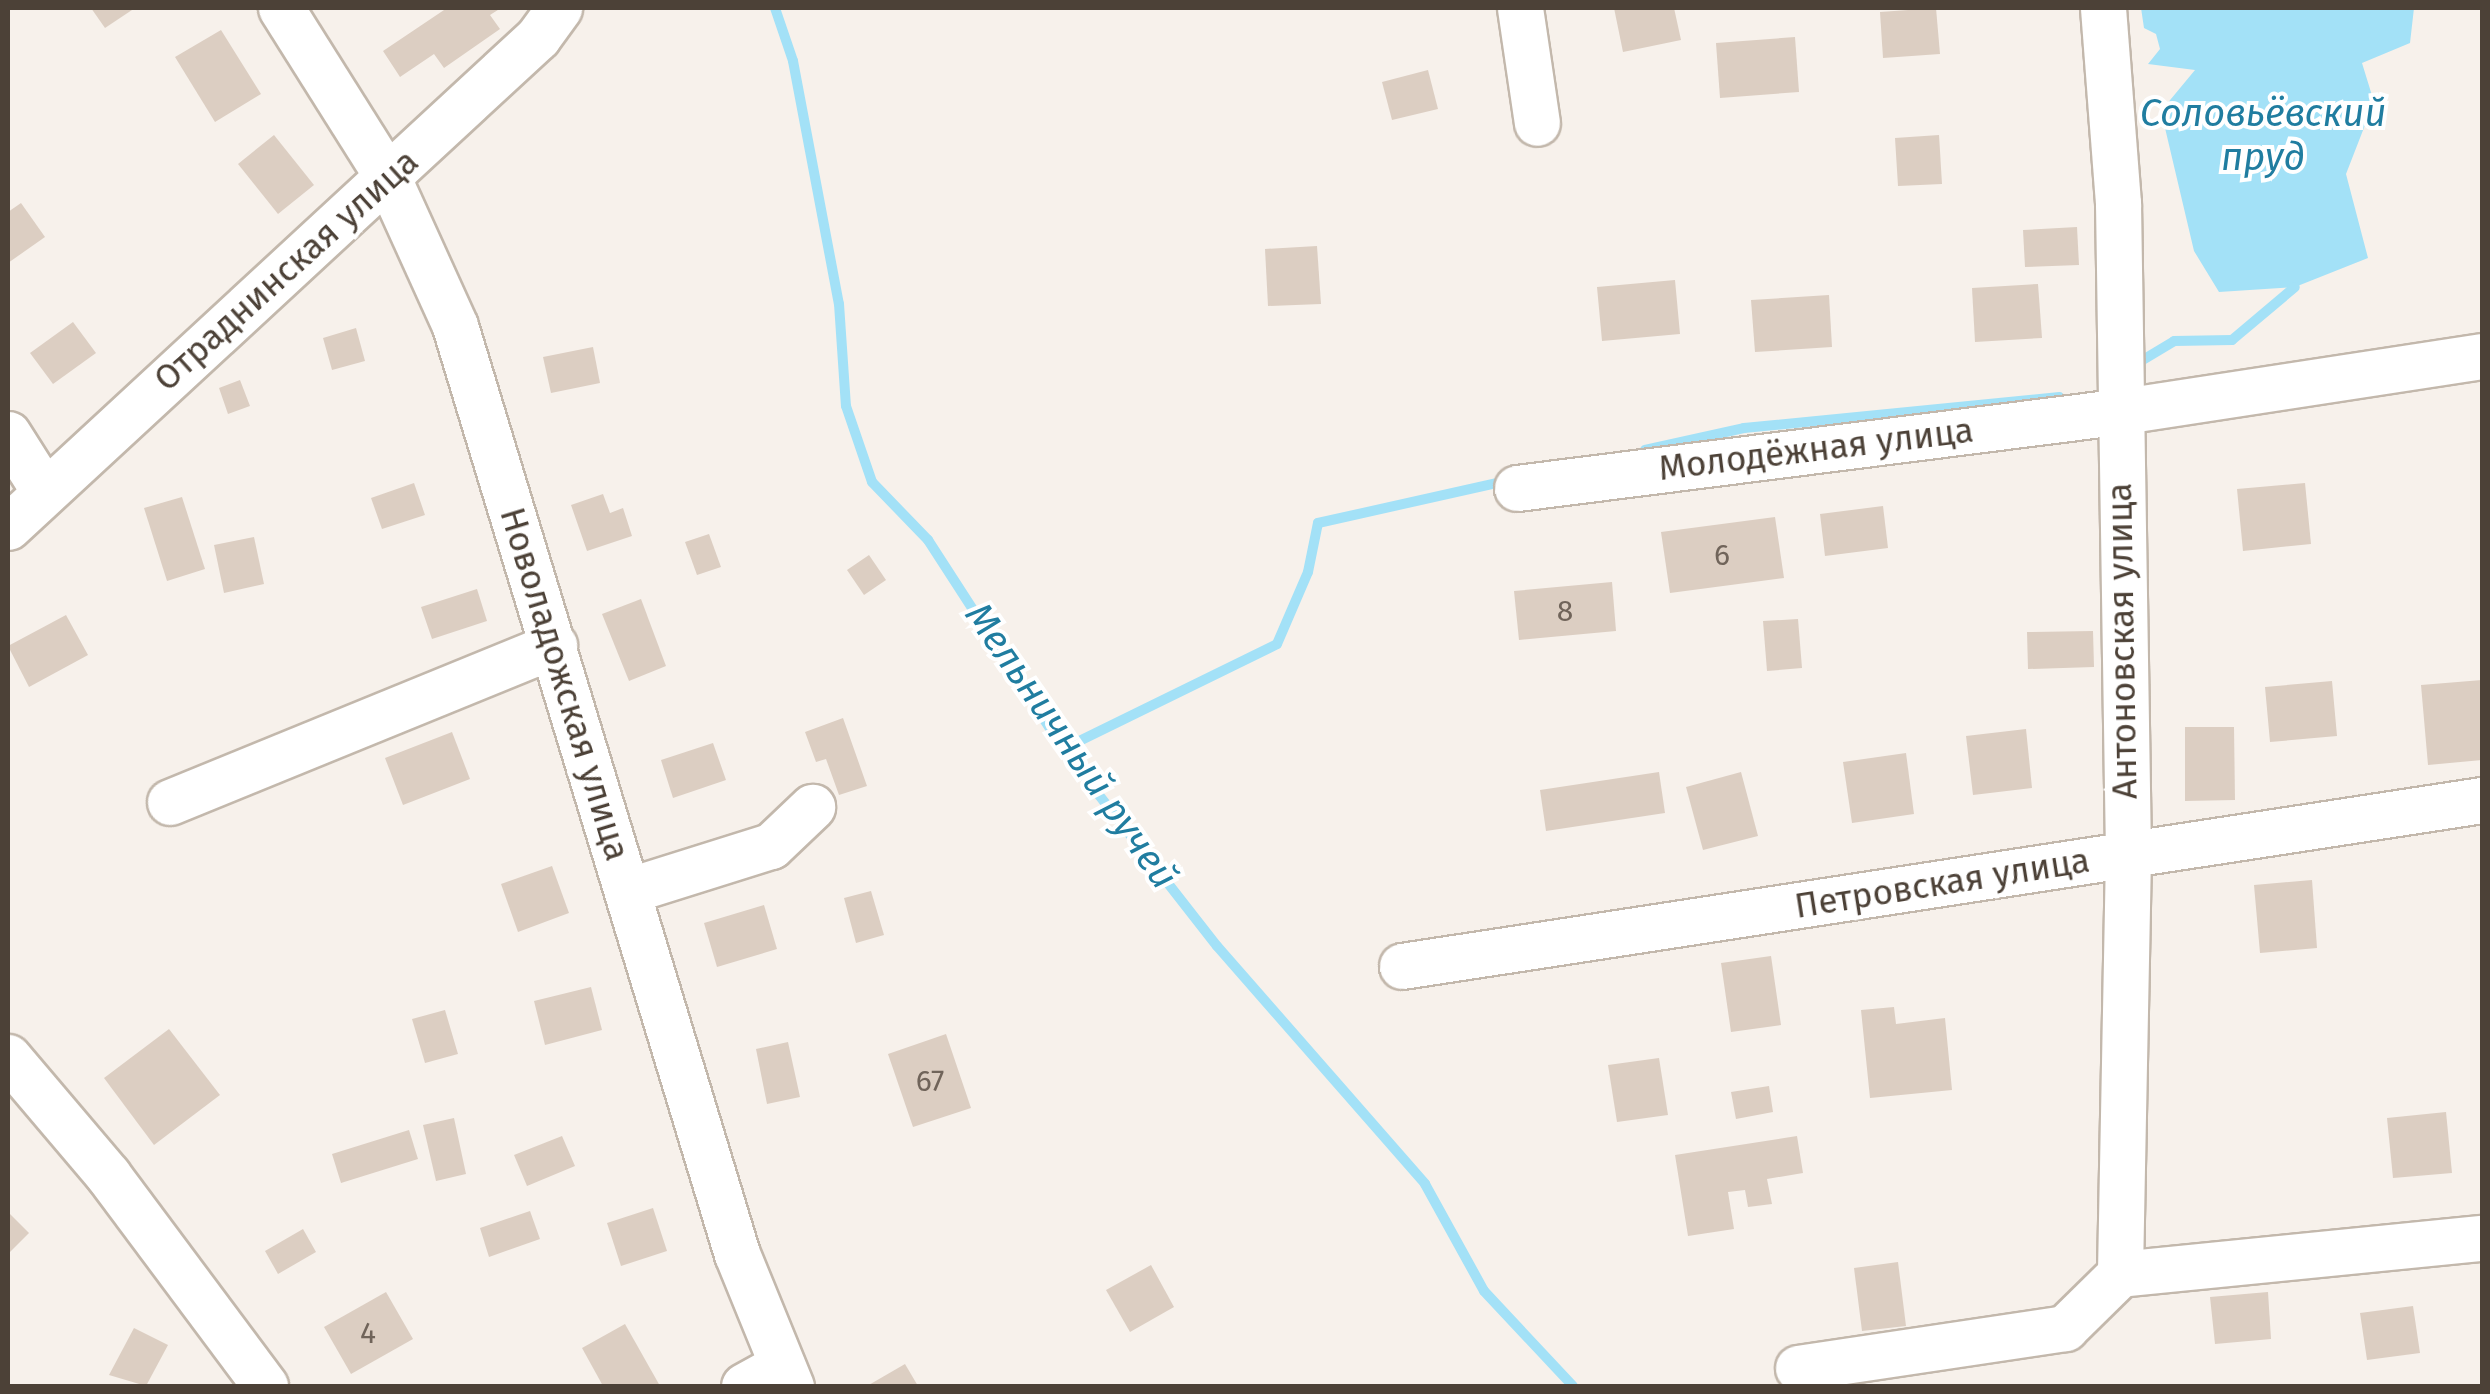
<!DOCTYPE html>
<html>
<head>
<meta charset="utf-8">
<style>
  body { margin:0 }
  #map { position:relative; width:2490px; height:1394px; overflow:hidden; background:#f7f1eb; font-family:"Fira Sans",sans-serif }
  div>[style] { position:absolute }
  .water>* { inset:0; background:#a3e1f7 }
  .stream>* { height:10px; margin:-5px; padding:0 5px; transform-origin:5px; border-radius:5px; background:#a3e1f7 }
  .building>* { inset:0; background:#dccec2 }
  .roads { filter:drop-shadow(2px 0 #c3b8ac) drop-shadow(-2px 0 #c3b8ac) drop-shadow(0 2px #c3b8ac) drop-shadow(0 -2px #c3b8ac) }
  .minor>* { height:45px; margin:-22.5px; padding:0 22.5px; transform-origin:22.5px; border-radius:22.5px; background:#fff }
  span { translate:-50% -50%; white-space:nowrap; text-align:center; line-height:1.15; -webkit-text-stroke:8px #fff; paint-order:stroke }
  .number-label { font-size:30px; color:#70645a }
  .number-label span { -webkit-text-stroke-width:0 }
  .street-label { font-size:35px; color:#4c4137 }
  .water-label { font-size:38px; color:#207da0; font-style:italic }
  .frame { position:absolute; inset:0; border:10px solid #4c4137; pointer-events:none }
</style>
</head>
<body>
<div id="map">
  <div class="water">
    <div style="clip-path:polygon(2141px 8px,2414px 8px,2410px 43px,2362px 63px,2374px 102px,2346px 174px,2368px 258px,2295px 287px,2219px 292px,2194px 251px,2161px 111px,2195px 70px,2148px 64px,2160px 49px,2156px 34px,2144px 28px)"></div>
  </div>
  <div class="stream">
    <div style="left:775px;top:8px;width:56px;rotate:71.2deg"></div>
    <div style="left:793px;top:61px;width:247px;rotate:79.3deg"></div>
    <div style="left:839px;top:304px;width:102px;rotate:86.1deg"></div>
    <div style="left:846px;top:406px;width:80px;rotate:71.1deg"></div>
    <div style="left:872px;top:482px;width:81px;rotate:46deg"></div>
    <div style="left:928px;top:540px;width:249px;rotate:57.1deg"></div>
    <div style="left:1063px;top:749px;width:250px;rotate:52deg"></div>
    <div style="left:1217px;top:946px;width:316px;rotate:48.8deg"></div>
    <div style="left:1425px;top:1184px;width:122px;rotate:61.1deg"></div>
    <div style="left:1484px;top:1291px;width:130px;rotate:46.9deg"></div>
    <div style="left:2141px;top:361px;width:39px;rotate:-31deg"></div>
    <div style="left:2174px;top:341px;width:58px;rotate:-1deg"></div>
    <div style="left:2232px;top:340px;width:82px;rotate:-40.1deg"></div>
    <div style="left:1645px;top:450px;width:101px;rotate:-12.5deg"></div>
    <div style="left:1744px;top:428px;width:317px;rotate:-5.6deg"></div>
    <div style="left:1063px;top:749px;width:238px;rotate:-26.1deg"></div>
    <div style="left:1277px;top:644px;width:78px;rotate:-66.7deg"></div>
    <div style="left:1308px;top:572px;width:50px;rotate:-78.5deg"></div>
    <div style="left:1318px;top:523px;width:193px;rotate:-12.6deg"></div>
  </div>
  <div class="building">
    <div style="clip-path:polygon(91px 8px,135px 8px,105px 28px)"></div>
    <div style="clip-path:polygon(447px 8px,501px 8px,490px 15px,500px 29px,444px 68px,434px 54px,400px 77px,383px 51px)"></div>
    <div style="clip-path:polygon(1614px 8px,1674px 8px,1681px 40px,1623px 52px)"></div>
    <div style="clip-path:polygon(1936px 8px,1940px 54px,1883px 58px,1880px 12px)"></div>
    <div style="clip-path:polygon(221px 30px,261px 94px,215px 122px,175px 57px)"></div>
    <div style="clip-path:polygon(1795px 37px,1799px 92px,1720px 98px,1716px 43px)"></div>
    <div style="clip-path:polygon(1428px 70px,1438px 109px,1392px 120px,1382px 82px)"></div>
    <div style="clip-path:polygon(274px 135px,314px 185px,278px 214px,238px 164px)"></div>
    <div style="clip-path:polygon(1939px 135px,1942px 184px,1898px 186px,1895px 138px)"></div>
    <div style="clip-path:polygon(21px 203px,45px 237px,8px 263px,8px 212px)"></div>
    <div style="clip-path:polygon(2077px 227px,2079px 265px,2025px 267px,2023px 230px)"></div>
    <div style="clip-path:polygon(1317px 246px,1321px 304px,1268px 306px,1265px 249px)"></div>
    <div style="clip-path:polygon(1675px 280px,1680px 334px,1602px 341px,1597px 287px)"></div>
    <div style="clip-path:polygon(2038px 284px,2042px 338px,1975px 342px,1972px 288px)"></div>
    <div style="clip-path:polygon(1829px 295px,1832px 347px,1755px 352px,1751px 300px)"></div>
    <div style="clip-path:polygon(73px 322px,96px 353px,53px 384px,30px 353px)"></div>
    <div style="clip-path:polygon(356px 328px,365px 361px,332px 370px,323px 338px)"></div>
    <div style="clip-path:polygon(593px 347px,600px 383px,551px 393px,543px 357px)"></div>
    <div style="clip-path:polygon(240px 380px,250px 406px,228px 414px,219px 388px)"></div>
    <div style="clip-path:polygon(414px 483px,425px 515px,382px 529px,371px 498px)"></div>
    <div style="clip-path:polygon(2305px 483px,2311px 544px,2243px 551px,2237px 489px)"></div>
    <div style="clip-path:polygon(603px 494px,610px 513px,623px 508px,632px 536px,587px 551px,571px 505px)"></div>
    <div style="clip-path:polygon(182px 497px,205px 569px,167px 581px,144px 508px)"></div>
    <div style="clip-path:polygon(1883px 506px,1888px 548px,1825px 556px,1820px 514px)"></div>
    <div style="clip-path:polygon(1775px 517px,1784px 578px,1670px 593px,1661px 532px)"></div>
    <div style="clip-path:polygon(709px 534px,721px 567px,697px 575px,685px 542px)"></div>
    <div style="clip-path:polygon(254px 537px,264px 584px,224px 593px,214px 545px)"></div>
    <div style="clip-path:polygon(869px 555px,886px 580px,864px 595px,847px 570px)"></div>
    <div style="clip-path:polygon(1612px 582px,1616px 631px,1519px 640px,1514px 591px)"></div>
    <div style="clip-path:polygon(477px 589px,487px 621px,432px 639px,421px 607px)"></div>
    <div style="clip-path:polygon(641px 599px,666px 666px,629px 681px,602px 614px)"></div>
    <div style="clip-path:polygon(66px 615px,88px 655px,29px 687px,8px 646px)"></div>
    <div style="clip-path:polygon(1798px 619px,1802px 668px,1767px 671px,1763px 621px)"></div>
    <div style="clip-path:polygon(2093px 631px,2094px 667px,2028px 669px,2027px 632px)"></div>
    <div style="clip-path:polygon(2482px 680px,2482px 760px,2428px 765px,2421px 685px)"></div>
    <div style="clip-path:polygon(2332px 681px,2337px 736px,2270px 742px,2265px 687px)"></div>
    <div style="clip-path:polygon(843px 718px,867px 786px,839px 795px,826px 759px,816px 762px,805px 732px)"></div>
    <div style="clip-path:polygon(2185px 727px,2234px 727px,2235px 800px,2185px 801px)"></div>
    <div style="clip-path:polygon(2026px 729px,2032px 788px,1973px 795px,1966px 736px)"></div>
    <div style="clip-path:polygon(452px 732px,470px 779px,403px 805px,385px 758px)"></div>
    <div style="clip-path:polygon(713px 743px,726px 780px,673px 798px,661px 760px)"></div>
    <div style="clip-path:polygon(1906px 753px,1914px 814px,1852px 823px,1843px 762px)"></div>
    <div style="clip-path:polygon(1659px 772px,1665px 813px,1546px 831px,1540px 790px)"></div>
    <div style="clip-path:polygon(1741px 772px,1758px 836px,1703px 850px,1686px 787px)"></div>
    <div style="clip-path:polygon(552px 866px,569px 913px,518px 932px,501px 884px)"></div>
    <div style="clip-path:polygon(2312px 880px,2317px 948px,2260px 953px,2254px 885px)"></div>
    <div style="clip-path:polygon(871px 891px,884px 935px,856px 943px,844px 898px)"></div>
    <div style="clip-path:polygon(764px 905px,777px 949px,717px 967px,704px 923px)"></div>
    <div style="clip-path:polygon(1771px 956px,1781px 1025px,1731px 1032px,1721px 963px)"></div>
    <div style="clip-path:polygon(591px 987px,602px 1030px,545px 1045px,534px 1001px)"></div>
    <div style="clip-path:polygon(1894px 1007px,1896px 1024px,1945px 1018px,1952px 1090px,1870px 1098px,1861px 1010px)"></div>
    <div style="clip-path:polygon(445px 1010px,458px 1054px,425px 1063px,412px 1019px)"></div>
    <div style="clip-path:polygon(169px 1029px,220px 1095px,154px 1145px,104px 1078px)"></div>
    <div style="clip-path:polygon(946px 1034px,971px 1108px,913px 1127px,888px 1054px)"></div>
    <div style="clip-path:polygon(788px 1042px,800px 1097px,767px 1104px,756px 1049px)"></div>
    <div style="clip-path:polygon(1659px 1058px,1668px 1115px,1617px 1122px,1608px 1065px)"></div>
    <div style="clip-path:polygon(1769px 1086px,1773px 1112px,1736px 1119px,1731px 1092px)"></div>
    <div style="clip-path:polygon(2446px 1112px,2452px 1173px,2393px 1178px,2387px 1118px)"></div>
    <div style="clip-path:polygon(454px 1118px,466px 1174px,436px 1181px,423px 1125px)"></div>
    <div style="clip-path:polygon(409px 1130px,418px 1159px,341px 1183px,332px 1154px)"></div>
    <div style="clip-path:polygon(562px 1136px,575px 1166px,527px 1186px,514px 1155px)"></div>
    <div style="clip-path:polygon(1797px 1136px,1803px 1173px,1767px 1179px,1772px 1204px,1748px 1207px,1745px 1190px,1728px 1192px,1734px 1229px,1688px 1236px,1675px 1155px)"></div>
    <div style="clip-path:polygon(653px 1208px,667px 1251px,621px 1266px,607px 1223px)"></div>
    <div style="clip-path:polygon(530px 1211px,540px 1239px,489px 1257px,480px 1228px)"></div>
    <div style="clip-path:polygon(8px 1212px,29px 1233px,8px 1254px)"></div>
    <div style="clip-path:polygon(303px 1229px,316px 1252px,278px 1274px,265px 1251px)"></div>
    <div style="clip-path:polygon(1898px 1262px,1906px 1326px,1862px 1331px,1854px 1268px)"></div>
    <div style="clip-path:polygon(1151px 1265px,1174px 1307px,1130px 1332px,1106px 1290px)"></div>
    <div style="clip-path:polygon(386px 1292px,413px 1339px,351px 1374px,324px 1327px)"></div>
    <div style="clip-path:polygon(2268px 1292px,2271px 1339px,2215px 1344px,2210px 1297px)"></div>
    <div style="clip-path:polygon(2413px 1306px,2420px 1353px,2367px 1360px,2360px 1313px)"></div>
    <div style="clip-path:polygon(625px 1324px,660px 1386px,603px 1386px,582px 1348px)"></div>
    <div style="clip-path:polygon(134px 1328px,168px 1345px,146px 1386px,109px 1375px)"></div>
    <div style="clip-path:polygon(905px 1364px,918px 1386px,867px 1386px)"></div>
  </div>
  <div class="roads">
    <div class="minor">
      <div style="left:281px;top:8px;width:201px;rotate:57.8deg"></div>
      <div style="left:388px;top:178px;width:162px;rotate:65.6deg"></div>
      <div style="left:455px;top:326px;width:970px;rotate:73.1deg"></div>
      <div style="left:737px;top:1254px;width:143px;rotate:67.8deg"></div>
      <div style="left:1520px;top:8px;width:116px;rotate:81.6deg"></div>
      <div style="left:2103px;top:8px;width:196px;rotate:85.6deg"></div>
      <div style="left:2118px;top:203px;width:652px;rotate:89.12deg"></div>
      <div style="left:2128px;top:855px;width:419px;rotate:91.1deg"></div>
      <div style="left:8px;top:434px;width:67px;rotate:57.7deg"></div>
      <div style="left:1517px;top:488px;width:604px;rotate:-7.23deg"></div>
      <div style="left:2116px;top:412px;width:370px;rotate:-8.7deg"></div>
      <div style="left:8px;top:527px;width:722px;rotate:-42.75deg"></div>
      <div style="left:538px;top:37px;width:36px;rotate:-54deg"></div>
      <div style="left:170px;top:802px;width:415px;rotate:-22.2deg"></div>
      <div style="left:627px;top:891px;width:151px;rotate:-17.4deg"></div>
      <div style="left:771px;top:846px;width:57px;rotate:-43.6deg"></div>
      <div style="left:1402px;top:966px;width:1093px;rotate:-8.74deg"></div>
      <div style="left:8px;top:1057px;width:155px;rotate:49.7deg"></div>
      <div style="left:108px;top:1175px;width:263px;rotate:53.3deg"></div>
      <div style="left:1798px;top:1368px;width:270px;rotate:-8.5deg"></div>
      <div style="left:2065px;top:1328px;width:77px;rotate:-44.5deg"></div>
      <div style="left:2120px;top:1274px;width:364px;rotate:-5.7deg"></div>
      <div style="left:744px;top:1386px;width:43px;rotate:-28.9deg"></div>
    </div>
  </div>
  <div class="number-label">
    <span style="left:1722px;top:555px">6</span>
    <span style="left:1565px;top:611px">8</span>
    <span style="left:930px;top:1081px">67</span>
    <span style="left:368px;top:1333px">4</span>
  </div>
  <div class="street-label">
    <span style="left:286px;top:270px;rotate:-42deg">Отраднинская улица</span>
    <span style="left:1816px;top:449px;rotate:-7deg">Молодёжная улица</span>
    <span style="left:2122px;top:641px;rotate:-91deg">Антоновская улица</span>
    <span style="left:565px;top:684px;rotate:73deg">Новоладожская улица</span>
    <span style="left:1942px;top:883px;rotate:-9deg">Петровская улица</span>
  </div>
  <div class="water-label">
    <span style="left:2263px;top:136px">Соловьёвский<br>пруд</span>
    <span style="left:1071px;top:746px;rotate:55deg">Мельничный ручей</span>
  </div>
  <div class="frame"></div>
</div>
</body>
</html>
